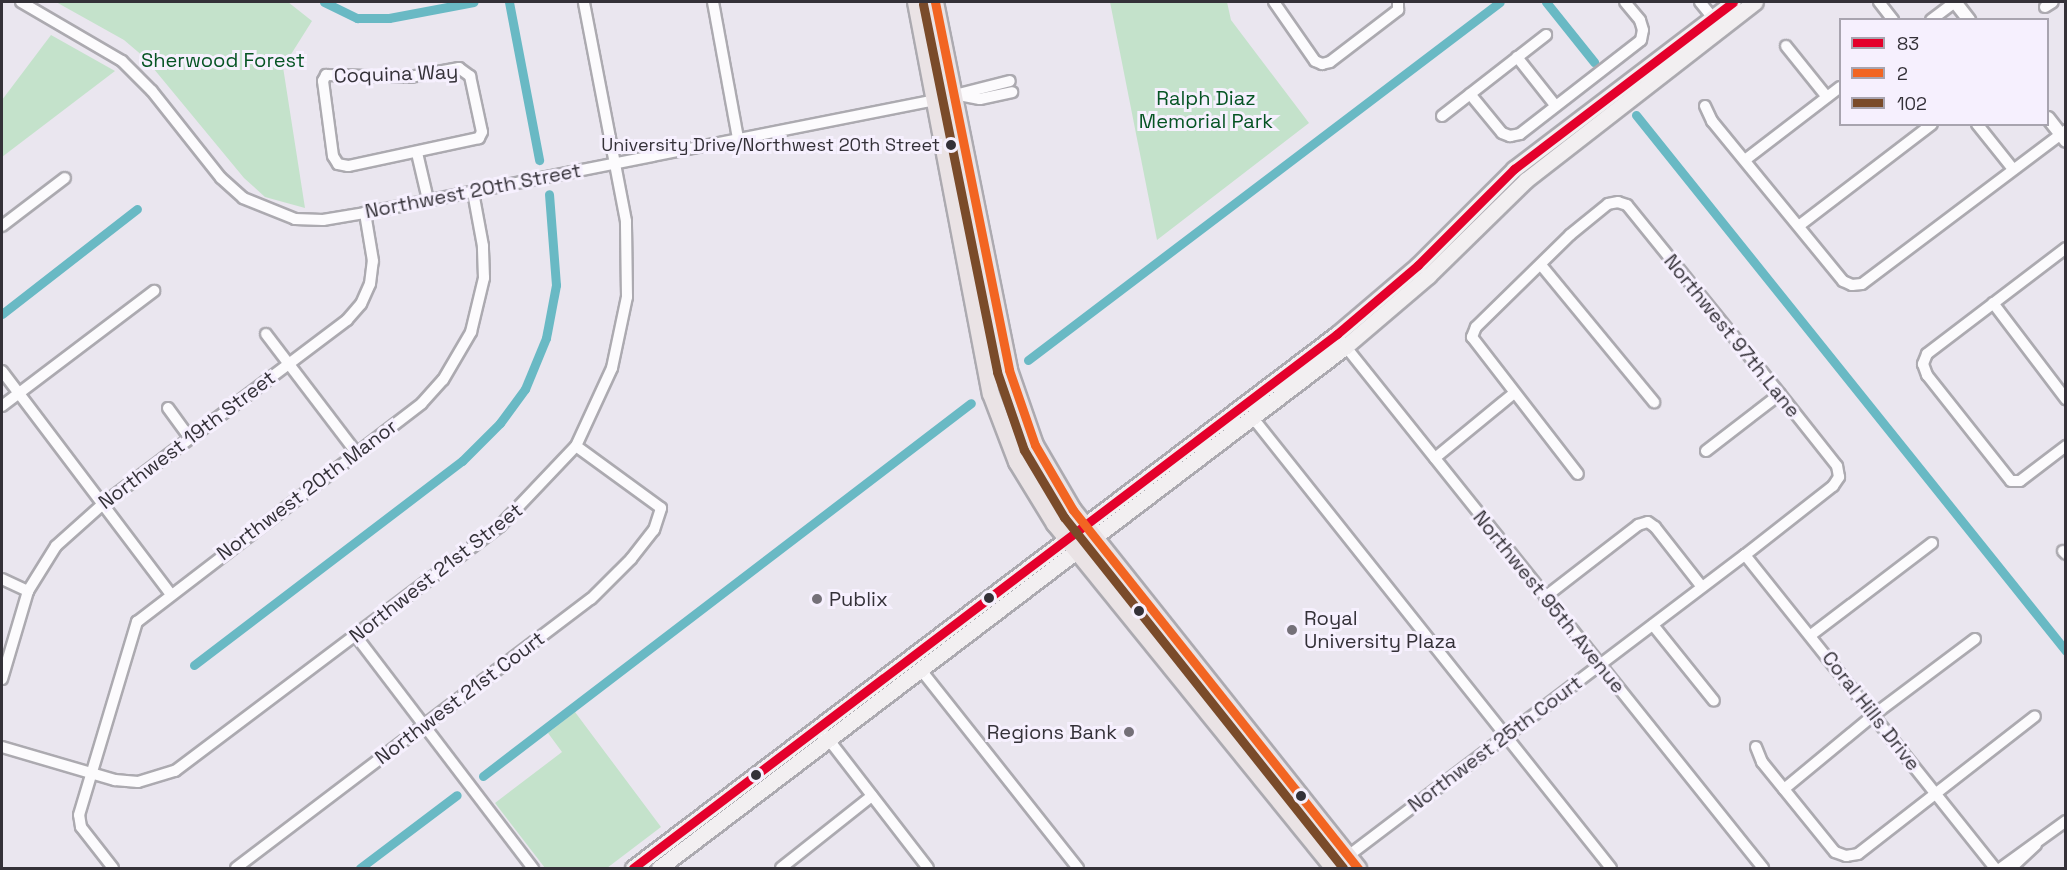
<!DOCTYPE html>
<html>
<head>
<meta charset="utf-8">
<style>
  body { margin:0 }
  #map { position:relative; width:2067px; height:870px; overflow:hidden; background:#eae6ef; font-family:"Space Grotesk",sans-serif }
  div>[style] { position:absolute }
  .green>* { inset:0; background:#c4e2cb }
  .canal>* { height:9px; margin:-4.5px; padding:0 4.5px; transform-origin:4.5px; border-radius:4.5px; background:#69b9c4 }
  .roads { filter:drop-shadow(2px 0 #acaab0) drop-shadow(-2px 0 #acaab0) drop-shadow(0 2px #acaab0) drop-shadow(0 -2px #acaab0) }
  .minor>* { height:10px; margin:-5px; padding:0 5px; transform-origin:5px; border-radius:5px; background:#fcfbfd }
  .tertiary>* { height:12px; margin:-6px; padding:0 6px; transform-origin:6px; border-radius:6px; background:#fcfbfd }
  .secondary>* { height:15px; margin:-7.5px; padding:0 7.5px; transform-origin:7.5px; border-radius:7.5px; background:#f2eff1 }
  .primary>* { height:16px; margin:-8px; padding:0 8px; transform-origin:8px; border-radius:8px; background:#eae3e5 }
  .bus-1>* { height:9px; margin:-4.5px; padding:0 4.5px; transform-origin:4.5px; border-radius:4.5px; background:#e4002b }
  .bus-2>* { height:9px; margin:-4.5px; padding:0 4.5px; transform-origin:4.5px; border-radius:4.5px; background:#f26522 }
  .bus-3>* { height:9px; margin:-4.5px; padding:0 4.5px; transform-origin:4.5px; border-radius:4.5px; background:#7a4b2a }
  .dots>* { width:16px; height:16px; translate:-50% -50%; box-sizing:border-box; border:3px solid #f6f0fe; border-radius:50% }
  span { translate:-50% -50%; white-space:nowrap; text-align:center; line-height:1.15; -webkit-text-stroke:6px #f6f0fe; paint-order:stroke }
  .bus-label { font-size:18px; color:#343138 }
  .right { translate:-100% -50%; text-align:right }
  .park-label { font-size:20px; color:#065424 }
  .street-label { font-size:20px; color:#343138 }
  .poi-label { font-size:20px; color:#343138 }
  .left { translate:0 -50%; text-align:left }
  .frame { position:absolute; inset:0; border:3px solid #343138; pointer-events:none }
  .legend { position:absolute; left:1839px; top:18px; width:210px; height:108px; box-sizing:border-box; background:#f6f0fe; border:2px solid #a8a4af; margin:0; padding:8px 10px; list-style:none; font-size:18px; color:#343138 }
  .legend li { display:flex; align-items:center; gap:12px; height:30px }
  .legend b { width:30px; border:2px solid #a8a4af }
</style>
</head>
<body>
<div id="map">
  <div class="green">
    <div style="clip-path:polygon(56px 2px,288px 2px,312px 21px,283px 67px,305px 208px,265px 197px,244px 178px,144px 57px,124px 40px)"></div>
    <div style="clip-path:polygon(1110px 2px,1227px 2px,1231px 20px,1309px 123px,1157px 240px)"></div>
    <div style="clip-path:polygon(51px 35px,115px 71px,2px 157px,2px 100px)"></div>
    <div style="clip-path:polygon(575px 712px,661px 827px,607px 868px,545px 868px,495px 803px,562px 752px,548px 733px)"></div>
  </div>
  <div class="canal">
    <div style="left:324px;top:2px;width:37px;rotate:26deg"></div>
    <div style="left:357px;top:18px;width:32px"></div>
    <div style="left:389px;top:18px;width:86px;rotate:-10.7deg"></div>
    <div style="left:509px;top:2px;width:161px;rotate:79.2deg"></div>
    <div style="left:1546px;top:2px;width:77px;rotate:51.3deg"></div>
    <div style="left:1636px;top:115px;width:687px;rotate:51.26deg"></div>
    <div style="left:2px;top:314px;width:171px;rotate:-37.9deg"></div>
    <div style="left:1028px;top:360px;width:592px;rotate:-37.18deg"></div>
    <div style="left:194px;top:665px;width:337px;rotate:-37.3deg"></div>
    <div style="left:462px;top:461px;width:54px;rotate:-45deg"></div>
    <div style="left:500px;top:423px;width:42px;rotate:-53.7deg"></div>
    <div style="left:525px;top:389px;width:55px;rotate:-67.6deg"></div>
    <div style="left:546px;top:338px;width:54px;rotate:-79.3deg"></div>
    <div style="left:556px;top:285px;width:91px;rotate:-94.4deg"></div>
    <div style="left:483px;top:776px;width:614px;rotate:-37.39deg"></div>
    <div style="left:360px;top:868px;width:121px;rotate:-37deg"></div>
  </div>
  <div class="roads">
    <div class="minor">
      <div style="left:21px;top:2px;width:117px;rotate:30.3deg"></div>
      <div style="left:122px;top:61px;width:42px;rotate:45deg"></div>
      <div style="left:152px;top:91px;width:111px;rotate:51.6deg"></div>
      <div style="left:221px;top:178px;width:30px;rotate:42deg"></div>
      <div style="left:243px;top:198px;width:56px;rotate:22deg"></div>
      <div style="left:295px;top:219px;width:28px;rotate:2deg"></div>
      <div style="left:323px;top:220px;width:43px;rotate:-9.5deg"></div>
      <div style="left:365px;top:213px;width:581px;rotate:-11.21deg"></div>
      <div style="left:935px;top:100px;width:77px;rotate:-14.2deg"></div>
      <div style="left:713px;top:2px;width:138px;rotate:79.6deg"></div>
      <div style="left:1274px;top:2px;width:72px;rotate:55.2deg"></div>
      <div style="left:1315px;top:61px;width:8px;rotate:23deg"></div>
      <div style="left:1322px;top:64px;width:8px;rotate:-14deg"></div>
      <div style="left:1330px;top:62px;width:86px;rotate:-37.4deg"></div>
      <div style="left:1398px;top:10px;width:8px;rotate:-90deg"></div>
      <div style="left:1700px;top:2px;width:26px;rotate:51deg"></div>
      <div style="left:1879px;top:2px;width:23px;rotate:52deg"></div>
      <div style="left:2045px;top:7px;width:9px;rotate:-32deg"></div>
      <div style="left:1931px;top:20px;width:30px;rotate:-37deg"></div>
      <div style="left:1786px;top:46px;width:65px;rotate:51.2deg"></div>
      <div style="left:1517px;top:57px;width:61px;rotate:51.6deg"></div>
      <div style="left:459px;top:68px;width:14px;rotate:36deg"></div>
      <div style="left:470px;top:76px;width:57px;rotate:77.9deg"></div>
      <div style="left:482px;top:132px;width:7px;rotate:117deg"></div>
      <div style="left:479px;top:138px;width:134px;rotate:167.9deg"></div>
      <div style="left:348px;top:166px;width:10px;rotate:-169deg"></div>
      <div style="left:338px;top:164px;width:9px;rotate:-122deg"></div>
      <div style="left:333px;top:156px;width:76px;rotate:-97.6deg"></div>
      <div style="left:323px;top:81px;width:7px;rotate:-63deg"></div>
      <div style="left:326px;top:75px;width:84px;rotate:1.4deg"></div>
      <div style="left:410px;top:77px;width:50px;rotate:-10.4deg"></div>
      <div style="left:1470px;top:94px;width:50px;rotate:50.6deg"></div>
      <div style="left:1502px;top:133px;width:9px;rotate:21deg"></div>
      <div style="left:1510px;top:136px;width:10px;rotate:-11deg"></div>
      <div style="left:1520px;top:134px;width:153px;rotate:-37.8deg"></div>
      <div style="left:1641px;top:40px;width:10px;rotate:-79deg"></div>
      <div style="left:1643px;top:30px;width:10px;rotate:-107deg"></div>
      <div style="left:1640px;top:20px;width:23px;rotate:-130deg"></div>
      <div style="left:959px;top:95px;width:21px;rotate:11deg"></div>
      <div style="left:980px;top:99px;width:33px;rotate:-12deg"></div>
      <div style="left:1705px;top:106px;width:17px;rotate:65deg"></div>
      <div style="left:1712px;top:121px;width:207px;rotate:50.7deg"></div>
      <div style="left:1843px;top:281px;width:10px;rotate:24deg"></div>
      <div style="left:1852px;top:285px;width:10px;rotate:-6deg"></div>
      <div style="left:1862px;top:284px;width:256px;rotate:-37deg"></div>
      <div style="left:1442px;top:116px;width:132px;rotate:-37.9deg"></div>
      <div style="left:1977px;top:124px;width:58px;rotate:51.3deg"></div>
      <div style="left:417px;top:153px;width:48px;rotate:76.8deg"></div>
      <div style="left:1745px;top:160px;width:120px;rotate:-37.5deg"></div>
      <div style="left:1800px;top:225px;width:166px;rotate:-37.4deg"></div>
      <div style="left:2px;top:226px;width:79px;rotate:-37.3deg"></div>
      <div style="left:2066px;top:248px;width:175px;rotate:142.7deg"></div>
      <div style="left:1927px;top:354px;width:11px;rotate:112deg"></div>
      <div style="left:1923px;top:364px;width:12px;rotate:70deg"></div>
      <div style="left:1927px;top:375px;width:135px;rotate:51.6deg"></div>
      <div style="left:2011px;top:481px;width:9px"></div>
      <div style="left:2020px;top:481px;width:58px;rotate:-37.3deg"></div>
      <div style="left:1541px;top:265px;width:178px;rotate:50.5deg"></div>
      <div style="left:1993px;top:303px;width:121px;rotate:52.8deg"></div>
      <div style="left:266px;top:334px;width:148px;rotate:52.7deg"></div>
      <div style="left:1342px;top:342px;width:674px;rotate:51.33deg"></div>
      <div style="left:2px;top:371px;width:278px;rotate:52.9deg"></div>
      <div style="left:2px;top:406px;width:191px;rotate:-37.1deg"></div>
      <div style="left:168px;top:408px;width:37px;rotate:54deg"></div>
      <div style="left:1253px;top:418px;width:575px;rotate:51.5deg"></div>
      <div style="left:1706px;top:451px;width:93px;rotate:-37.6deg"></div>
      <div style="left:1435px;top:458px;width:102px;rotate:-39.4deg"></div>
      <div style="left:2063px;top:551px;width:4px;rotate:45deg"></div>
      <div style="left:1745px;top:555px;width:401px;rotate:51.4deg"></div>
      <div style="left:2px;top:579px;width:29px;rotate:25deg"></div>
      <div style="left:1545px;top:597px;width:118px;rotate:-37.7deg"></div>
      <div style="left:1638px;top:525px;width:10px;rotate:-17deg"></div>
      <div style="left:1648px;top:522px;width:9px;rotate:36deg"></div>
      <div style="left:1655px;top:527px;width:76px;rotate:51.9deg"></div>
      <div style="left:1653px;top:625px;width:97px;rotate:51.2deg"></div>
      <div style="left:1811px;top:635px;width:152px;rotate:-37.2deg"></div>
      <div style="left:356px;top:636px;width:292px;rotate:52.7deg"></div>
      <div style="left:921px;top:670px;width:253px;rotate:51.6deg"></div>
      <div style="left:2px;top:679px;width:92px;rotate:-73.5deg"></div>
      <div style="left:28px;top:591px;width:53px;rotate:-58.1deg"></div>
      <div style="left:56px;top:546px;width:63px;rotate:-41.8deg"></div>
      <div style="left:103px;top:504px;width:306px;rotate:-37deg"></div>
      <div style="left:347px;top:320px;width:21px;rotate:-49deg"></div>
      <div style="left:361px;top:304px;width:22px;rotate:-66deg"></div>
      <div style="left:370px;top:284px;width:23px;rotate:-83deg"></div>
      <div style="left:373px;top:261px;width:49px;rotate:-99.5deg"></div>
      <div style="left:819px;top:727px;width:178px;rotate:52.3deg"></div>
      <div style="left:2px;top:747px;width:118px;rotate:16.3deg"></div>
      <div style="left:115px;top:780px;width:23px;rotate:5deg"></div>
      <div style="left:138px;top:782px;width:39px;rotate:-17deg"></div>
      <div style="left:175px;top:771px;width:407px;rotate:-37deg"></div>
      <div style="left:500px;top:526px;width:110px;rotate:-46.5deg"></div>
      <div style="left:576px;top:446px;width:86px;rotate:-65.2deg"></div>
      <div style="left:612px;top:368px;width:73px;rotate:-78.1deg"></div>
      <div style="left:627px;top:297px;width:76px;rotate:-90.8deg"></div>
      <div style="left:626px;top:221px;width:223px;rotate:-100.9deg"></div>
      <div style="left:1756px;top:747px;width:16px;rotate:68deg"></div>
      <div style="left:1762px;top:762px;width:116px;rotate:51deg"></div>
      <div style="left:1835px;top:852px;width:12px;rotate:20deg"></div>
      <div style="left:1846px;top:856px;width:12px;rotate:-9deg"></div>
      <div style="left:1858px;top:854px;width:224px;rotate:-37.9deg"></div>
      <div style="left:1784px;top:789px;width:118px;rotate:-39.5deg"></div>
      <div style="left:1875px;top:714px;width:125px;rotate:-36.9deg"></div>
      <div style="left:1348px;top:856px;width:498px;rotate:-37.2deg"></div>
      <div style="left:1745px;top:555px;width:112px;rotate:-38.1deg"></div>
      <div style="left:1833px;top:486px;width:11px;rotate:-56deg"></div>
      <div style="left:1839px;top:477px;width:11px;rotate:-100deg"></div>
      <div style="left:1837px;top:466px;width:92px;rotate:-128.4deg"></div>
      <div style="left:1780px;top:394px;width:243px;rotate:-129deg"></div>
      <div style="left:1627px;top:205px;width:9px;rotate:-162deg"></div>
      <div style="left:1618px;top:202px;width:10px;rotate:169deg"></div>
      <div style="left:1608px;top:204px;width:49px;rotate:140.8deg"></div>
      <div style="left:1570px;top:235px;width:132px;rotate:135.6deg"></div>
      <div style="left:1476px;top:327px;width:11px;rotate:112deg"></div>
      <div style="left:1472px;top:337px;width:173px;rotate:52.3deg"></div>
      <div style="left:113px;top:868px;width:52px;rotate:-128deg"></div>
      <div style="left:81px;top:827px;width:12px;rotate:-99deg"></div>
      <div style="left:79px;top:815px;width:202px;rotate:-73.3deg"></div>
      <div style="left:137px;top:622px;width:359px;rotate:-37.5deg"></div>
      <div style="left:422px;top:403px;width:31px;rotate:-48deg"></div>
      <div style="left:443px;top:380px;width:56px;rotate:-59.7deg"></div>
      <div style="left:471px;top:332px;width:56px;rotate:-76.5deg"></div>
      <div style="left:484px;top:278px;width:32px;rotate:-92deg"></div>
      <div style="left:483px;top:246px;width:55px;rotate:-100.5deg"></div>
      <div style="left:236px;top:868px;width:445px;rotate:-37.2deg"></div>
      <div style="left:591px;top:599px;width:57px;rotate:-45deg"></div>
      <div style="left:631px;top:559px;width:37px;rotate:-52deg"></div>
      <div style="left:654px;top:530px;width:23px;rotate:-72deg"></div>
      <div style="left:661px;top:508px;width:105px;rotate:-143.9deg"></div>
      <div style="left:781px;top:868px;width:116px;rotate:-38.4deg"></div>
      <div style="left:2001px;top:868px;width:80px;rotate:-35.9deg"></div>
      <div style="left:2011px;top:868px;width:34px;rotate:-43deg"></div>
    </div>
    <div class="tertiary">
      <div style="left:1955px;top:2px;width:23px;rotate:52deg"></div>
      <div style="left:2048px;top:118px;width:29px;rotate:52deg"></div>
    </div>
    <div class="secondary">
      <div style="left:633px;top:868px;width:884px;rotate:-37.18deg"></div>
      <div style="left:1337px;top:334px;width:106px;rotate:-40.4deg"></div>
      <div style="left:1418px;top:265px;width:136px;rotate:-45deg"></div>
      <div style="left:1514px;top:169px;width:275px;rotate:-37.3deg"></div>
      <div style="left:659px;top:868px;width:863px;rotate:-37.23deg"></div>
      <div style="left:1346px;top:346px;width:108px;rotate:-40.5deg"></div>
      <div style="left:1428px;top:276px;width:137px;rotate:-44.4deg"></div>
      <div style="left:1526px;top:180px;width:290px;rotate:-37.9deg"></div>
    </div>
    <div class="primary">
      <div style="left:916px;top:2px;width:399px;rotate:79.2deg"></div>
      <div style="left:991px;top:394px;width:73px;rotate:69.1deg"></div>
      <div style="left:1017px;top:462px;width:73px;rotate:58.5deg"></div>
      <div style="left:1055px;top:524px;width:443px;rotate:51deg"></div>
      <div style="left:935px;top:2px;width:375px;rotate:78.6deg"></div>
      <div style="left:1009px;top:370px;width:79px;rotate:70.9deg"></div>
      <div style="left:1035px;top:445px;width:75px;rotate:59.7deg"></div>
      <div style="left:1073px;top:510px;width:458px;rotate:51.5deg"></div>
    </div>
  </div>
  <div class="bus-1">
    <div style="left:633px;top:868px;width:884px;rotate:-37.18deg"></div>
    <div style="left:1337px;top:334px;width:106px;rotate:-40.4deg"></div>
    <div style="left:1418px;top:265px;width:136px;rotate:-45deg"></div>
    <div style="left:1514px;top:169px;width:275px;rotate:-37.3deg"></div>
  </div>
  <div class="bus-2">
    <div style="left:935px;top:2px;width:375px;rotate:78.6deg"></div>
    <div style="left:1009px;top:370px;width:79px;rotate:70.9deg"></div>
    <div style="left:1035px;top:445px;width:75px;rotate:59.7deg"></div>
    <div style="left:1073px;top:510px;width:458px;rotate:51.5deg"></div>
  </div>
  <div class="bus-3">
    <div style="left:923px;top:4px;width:375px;rotate:78.6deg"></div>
    <div style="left:997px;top:372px;width:83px;rotate:70.9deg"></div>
    <div style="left:1024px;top:450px;width:78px;rotate:59.2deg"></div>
    <div style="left:1064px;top:517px;width:448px;rotate:51.5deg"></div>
  </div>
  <div class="dots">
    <div style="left:951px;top:145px;background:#343138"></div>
    <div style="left:989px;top:598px;background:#343138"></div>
    <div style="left:817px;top:599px;background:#747078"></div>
    <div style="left:1139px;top:611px;background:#343138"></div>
    <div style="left:1292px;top:630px;background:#747078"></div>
    <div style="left:1129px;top:732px;background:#747078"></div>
    <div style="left:756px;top:775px;background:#343138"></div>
    <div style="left:1301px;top:796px;background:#343138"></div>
  </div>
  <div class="bus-label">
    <span class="right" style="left:940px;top:145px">University Drive/Northwest 20th Street</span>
  </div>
  <div class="park-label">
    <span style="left:223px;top:60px">Sherwood Forest</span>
    <span style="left:1206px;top:110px">Ralph Diaz<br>Memorial Park</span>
  </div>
  <div class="street-label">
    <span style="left:396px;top:74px;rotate:-2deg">Coquina Way</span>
    <span style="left:473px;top:191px;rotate:-11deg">Northwest 20th Street</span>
    <span style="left:1732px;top:336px;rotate:51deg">Northwest 97th Lane</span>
    <span style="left:187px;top:440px;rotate:-37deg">Northwest 19th Street</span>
    <span style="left:307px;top:490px;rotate:-37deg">Northwest 20th Manor</span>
    <span style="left:436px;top:573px;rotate:-38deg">Northwest 21st Street</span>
    <span style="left:1549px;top:602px;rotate:51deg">Northwest 95th Avenue</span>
    <span style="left:460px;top:698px;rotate:-37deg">Northwest 21st Court</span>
    <span style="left:1871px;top:711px;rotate:52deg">Coral Hills Drive</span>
    <span style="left:1495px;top:744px;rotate:-37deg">Northwest 25th Court</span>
  </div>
  <div class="poi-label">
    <span class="left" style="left:829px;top:599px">Publix</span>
    <span class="left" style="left:1304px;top:630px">Royal<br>University Plaza</span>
    <span class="right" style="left:1117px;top:732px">Regions Bank</span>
  </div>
  <div class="frame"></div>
  <ul class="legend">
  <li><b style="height:8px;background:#e4002b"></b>83</li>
  <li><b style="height:8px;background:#f26522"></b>2</li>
  <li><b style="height:8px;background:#7a4b2a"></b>102</li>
  </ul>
</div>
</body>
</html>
